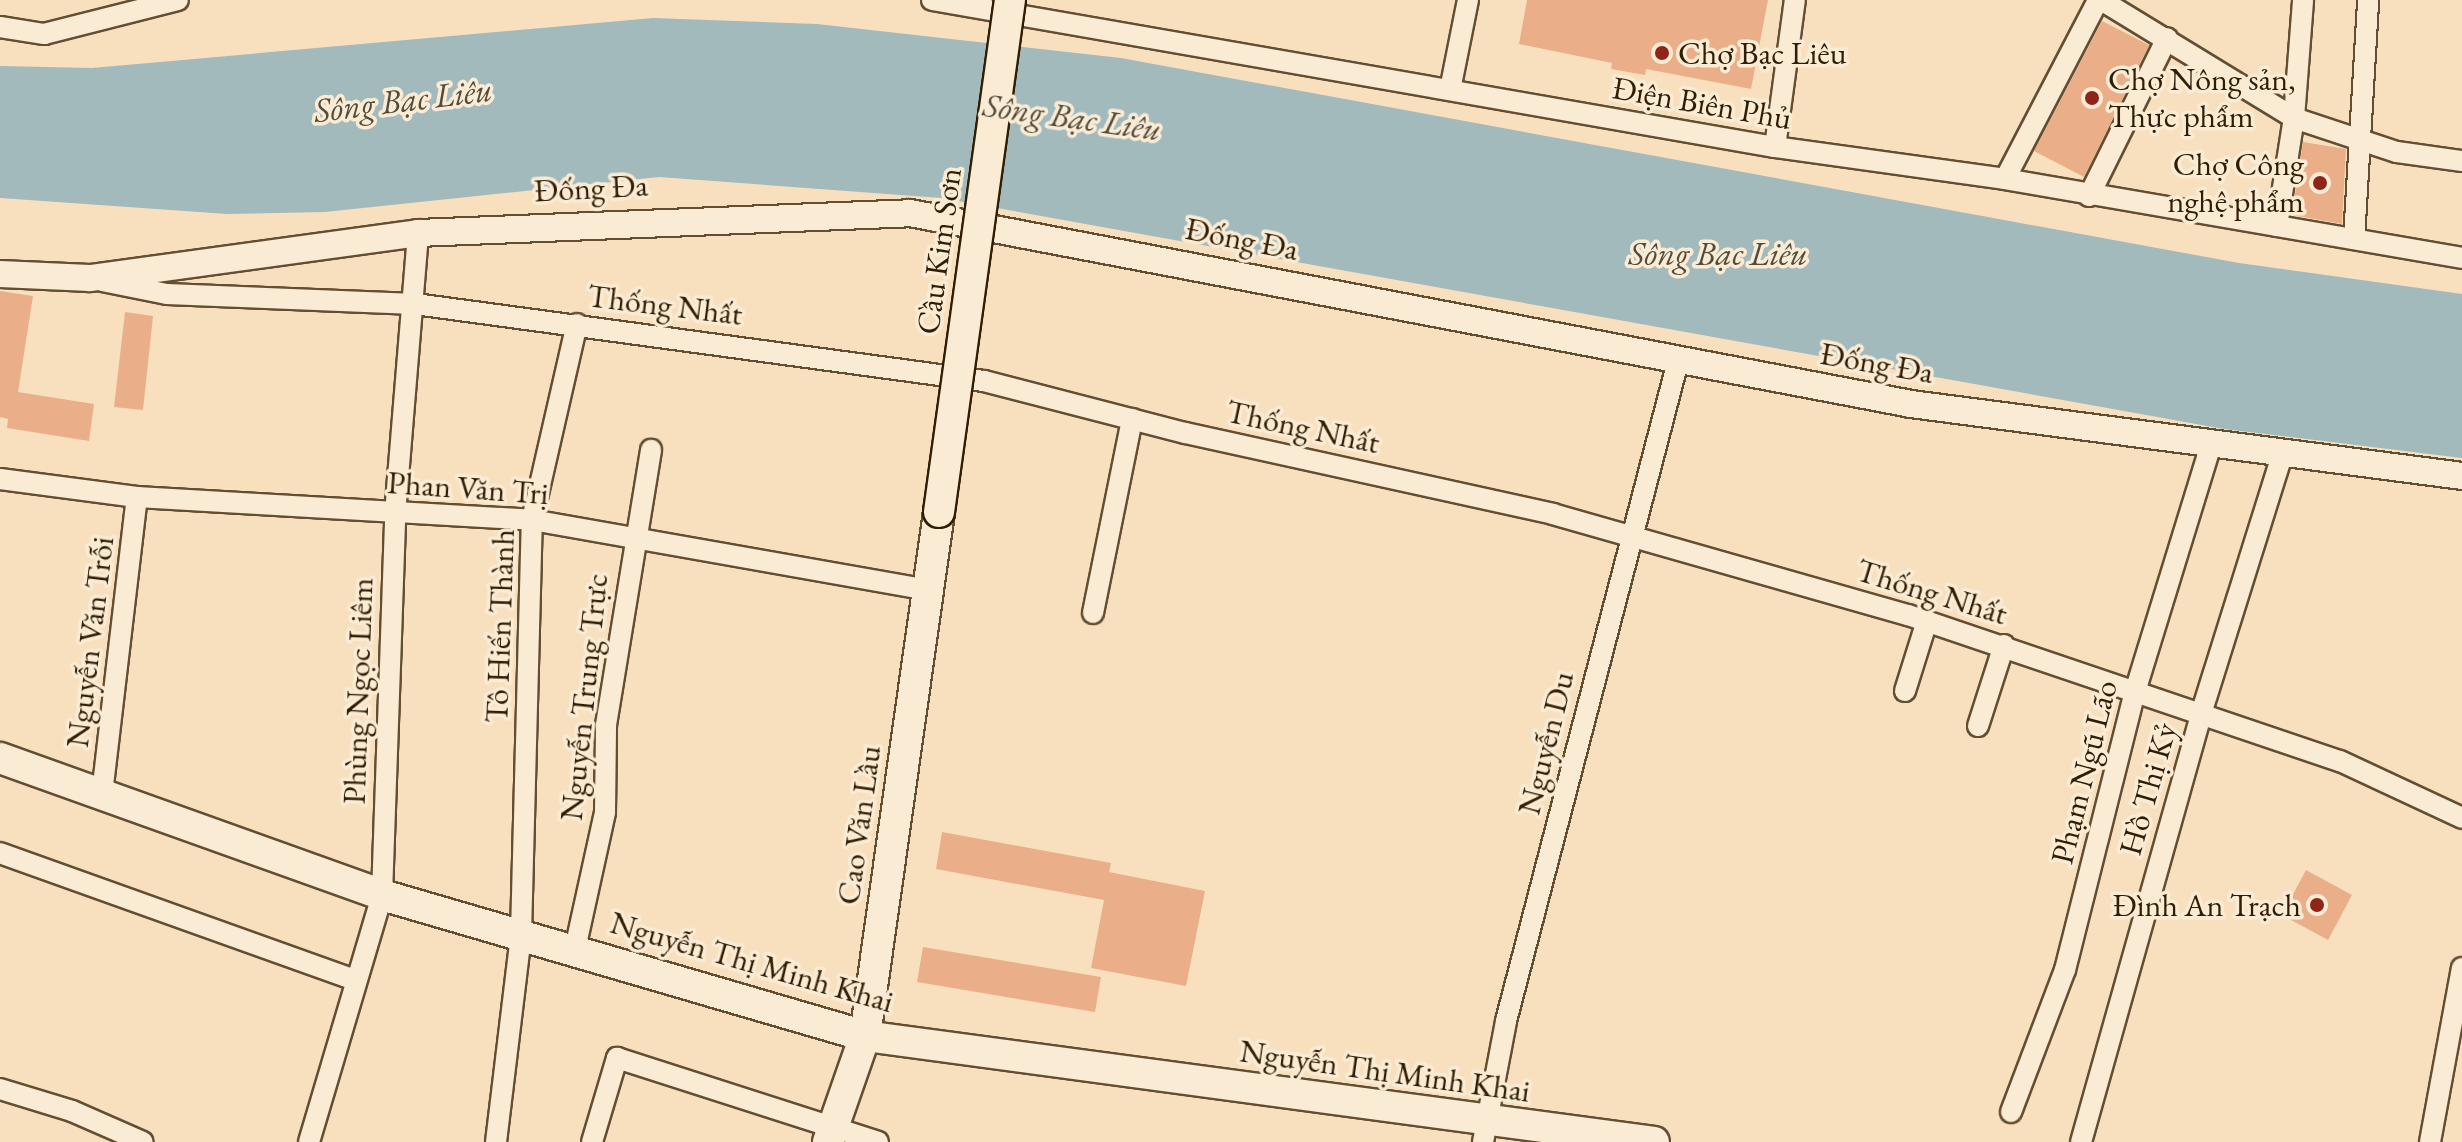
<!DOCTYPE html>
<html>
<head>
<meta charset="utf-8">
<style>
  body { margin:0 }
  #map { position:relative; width:2462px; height:1142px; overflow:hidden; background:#f8e0bf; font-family:"EB Garamond",serif }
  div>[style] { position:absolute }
  .water>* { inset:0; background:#a3babd }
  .building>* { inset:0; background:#eaaf88 }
  .roads { filter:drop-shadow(2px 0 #634e32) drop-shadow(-2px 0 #634e32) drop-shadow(0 2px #634e32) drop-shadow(0 -2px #634e32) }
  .minor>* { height:20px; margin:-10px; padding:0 10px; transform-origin:10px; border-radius:10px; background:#faebd5 }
  .tertiary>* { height:26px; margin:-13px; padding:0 13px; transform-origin:13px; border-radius:13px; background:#faebd5 }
  .secondary>* { height:30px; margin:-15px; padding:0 15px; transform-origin:15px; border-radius:15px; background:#faebd5 }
  .bridges { filter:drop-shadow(2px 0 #311d03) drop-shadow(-2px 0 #311d03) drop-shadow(0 2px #311d03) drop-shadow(0 -2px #311d03) }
  .secondary-bridge>* { height:30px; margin:-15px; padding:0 15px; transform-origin:15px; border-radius:15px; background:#faebd5 }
  .dots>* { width:22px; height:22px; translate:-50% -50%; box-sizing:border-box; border:4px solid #faebd5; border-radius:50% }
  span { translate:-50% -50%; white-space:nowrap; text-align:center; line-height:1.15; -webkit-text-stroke:7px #faebd5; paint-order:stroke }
  .poi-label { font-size:32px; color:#311d03 }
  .left { translate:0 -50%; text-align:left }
  .right { translate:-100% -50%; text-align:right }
  .street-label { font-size:32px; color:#311d03 }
  .water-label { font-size:34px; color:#534c3b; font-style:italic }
</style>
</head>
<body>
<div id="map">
  <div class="water">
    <div style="clip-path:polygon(653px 18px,817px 24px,1121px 58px,2239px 263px,2462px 294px,2462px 458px,2224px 429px,941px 198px,659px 177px,325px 212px,227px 214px,0 198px,0 66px,92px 68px)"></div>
  </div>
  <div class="building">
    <div style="clip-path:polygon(1527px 0,1768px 0,1751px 89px,1646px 69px,1645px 75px,1611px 69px,1612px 63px,1519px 44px)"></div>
    <div style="clip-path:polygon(2102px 21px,2149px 45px,2084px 177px,2034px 151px)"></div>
    <div style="clip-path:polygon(2303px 142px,2346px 149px,2342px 224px,2292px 215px)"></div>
    <div style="clip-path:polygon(0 291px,33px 296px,18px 392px,94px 404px,89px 441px,7px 428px,8px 419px,0 417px)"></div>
    <div style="clip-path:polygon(125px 312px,153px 316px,143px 410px,114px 407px)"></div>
    <div style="clip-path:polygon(942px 832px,1111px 863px,1109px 872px,1205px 891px,1186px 986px,1091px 968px,1104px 900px,936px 869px)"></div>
    <div style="clip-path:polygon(2306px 870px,2352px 895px,2328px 940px,2282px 915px)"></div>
    <div style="clip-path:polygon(923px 947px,1101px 977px,1095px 1012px,917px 982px)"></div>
  </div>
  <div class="roads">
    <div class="minor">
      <div style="left:932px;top:0;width:856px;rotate:9.89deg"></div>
      <div style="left:1775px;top:147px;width:232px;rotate:7.9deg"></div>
      <div style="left:2005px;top:179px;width:464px;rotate:9.8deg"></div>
      <div style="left:2101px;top:0;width:226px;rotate:31.4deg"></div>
      <div style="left:2294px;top:118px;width:108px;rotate:18.3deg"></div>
      <div style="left:2397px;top:152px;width:66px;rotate:7.9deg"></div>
      <div style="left:0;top:27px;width:45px;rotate:9deg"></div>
      <div style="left:44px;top:34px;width:138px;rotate:-14.2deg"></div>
      <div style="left:1450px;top:90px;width:92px;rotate:-78.7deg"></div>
      <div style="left:1775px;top:147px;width:148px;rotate:-82.3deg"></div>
      <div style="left:2005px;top:179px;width:202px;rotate:-62.5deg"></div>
      <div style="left:2089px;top:196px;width:176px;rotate:-63.7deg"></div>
      <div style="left:2277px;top:226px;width:109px;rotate:-81.1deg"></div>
      <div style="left:2294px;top:118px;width:118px;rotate:-85.6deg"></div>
      <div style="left:2354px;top:239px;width:239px;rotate:-86.6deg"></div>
      <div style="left:102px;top:281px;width:66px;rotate:11.3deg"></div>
      <div style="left:167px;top:294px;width:248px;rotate:2.3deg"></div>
      <div style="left:415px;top:304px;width:574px;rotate:7.71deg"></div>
      <div style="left:984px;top:381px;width:208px;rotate:14.5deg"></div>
      <div style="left:1185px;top:433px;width:377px;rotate:12.4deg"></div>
      <div style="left:1553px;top:514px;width:369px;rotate:15.9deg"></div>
      <div style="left:1908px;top:615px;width:456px;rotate:18.7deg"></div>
      <div style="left:2340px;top:761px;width:135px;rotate:25deg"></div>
      <div style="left:0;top:479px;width:138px;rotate:7.5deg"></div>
      <div style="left:137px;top:497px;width:396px;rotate:3.3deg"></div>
      <div style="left:532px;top:520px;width:402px;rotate:10deg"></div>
      <div style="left:1093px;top:613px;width:198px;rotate:-78.6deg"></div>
      <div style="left:1905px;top:691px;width:73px;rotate:-72.6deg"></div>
      <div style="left:1978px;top:726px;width:85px;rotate:-72.2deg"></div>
      <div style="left:102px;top:794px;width:299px;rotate:-83.3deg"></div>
      <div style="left:0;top:853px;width:377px;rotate:19.7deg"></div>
      <div style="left:575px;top:949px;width:140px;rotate:-77.6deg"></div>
      <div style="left:605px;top:812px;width:87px;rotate:-89.3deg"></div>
      <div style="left:606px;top:725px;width:279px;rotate:-80.7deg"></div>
      <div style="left:0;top:1089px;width:75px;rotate:17deg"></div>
      <div style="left:72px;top:1111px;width:77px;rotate:23.6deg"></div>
      <div style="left:2011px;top:1112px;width:152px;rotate:-69.2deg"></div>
      <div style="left:2065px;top:970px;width:284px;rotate:-75.9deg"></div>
      <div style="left:2134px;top:695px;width:262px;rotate:-72.9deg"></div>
      <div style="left:309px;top:1142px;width:258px;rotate:-73.5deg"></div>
      <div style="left:382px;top:895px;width:381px;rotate:-88deg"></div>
      <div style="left:395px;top:514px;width:282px;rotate:-85.3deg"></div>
      <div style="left:496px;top:1142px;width:209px;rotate:-83.1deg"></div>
      <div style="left:521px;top:934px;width:414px;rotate:-88.5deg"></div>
      <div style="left:532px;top:520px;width:201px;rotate:-77.1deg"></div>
      <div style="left:592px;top:1142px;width:88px;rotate:-73.4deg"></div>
      <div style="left:617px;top:1058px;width:274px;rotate:17.8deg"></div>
      <div style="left:1483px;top:1142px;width:123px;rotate:-79.2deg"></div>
      <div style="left:1506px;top:1021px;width:682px;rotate:-75.39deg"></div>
      <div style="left:2081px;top:1142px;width:445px;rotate:-74.3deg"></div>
      <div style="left:2201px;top:714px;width:271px;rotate:-72.6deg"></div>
      <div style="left:2430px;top:1142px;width:177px;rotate:-79.6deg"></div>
    </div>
    <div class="tertiary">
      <div style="left:0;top:274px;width:90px;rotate:2.5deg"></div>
      <div style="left:90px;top:278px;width:331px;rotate:-7.8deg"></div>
      <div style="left:418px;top:233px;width:492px;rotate:-2.3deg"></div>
      <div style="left:910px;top:213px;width:1019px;rotate:10.8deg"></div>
      <div style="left:1911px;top:404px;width:556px;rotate:7.44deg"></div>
    </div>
    <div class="secondary">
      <div style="left:0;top:758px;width:406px;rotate:19.7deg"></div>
      <div style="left:382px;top:895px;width:503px;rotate:16.27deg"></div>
      <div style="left:865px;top:1036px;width:796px;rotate:7.65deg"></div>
      <div style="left:828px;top:1142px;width:112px;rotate:-70.8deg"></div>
      <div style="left:865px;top:1036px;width:529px;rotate:-81.96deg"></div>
    </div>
  </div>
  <div class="bridges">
    <div class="secondary-bridge">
      <div style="left:939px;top:512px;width:517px;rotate:-82.11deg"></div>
    </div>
  </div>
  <div class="dots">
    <div style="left:1662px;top:53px;background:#8f2418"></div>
    <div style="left:2092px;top:98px;background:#8f2418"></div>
    <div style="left:2320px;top:183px;background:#8f2418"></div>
    <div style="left:2317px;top:905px;background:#8f2418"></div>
  </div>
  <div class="poi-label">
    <span class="left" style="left:1678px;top:53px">Chợ Bạc Liêu</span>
    <span class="left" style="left:2108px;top:98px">Chợ Nông sản,<br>Thực phẩm</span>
    <span class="right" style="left:2304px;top:183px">Chợ Công<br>nghệ phẩm</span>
    <span class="right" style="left:2301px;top:905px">Đình An Trạch</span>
  </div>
  <div class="street-label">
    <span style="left:1702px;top:103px;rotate:10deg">Điện Biên Phủ</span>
    <span style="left:591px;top:188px;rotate:-3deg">Đống Đa</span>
    <span style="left:1242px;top:239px;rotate:11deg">Đống Đa</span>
    <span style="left:939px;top:251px;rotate:-82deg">Cầu Kim Sơn</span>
    <span style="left:665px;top:305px;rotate:7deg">Thống Nhất</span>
    <span style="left:1877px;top:363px;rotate:10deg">Đống Đa</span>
    <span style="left:1303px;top:427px;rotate:12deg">Thống Nhất</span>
    <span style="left:468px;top:488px;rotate:4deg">Phan Văn Trị</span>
    <span style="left:1932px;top:592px;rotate:17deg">Thống Nhất</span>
    <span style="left:500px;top:626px;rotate:-88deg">Tô Hiến Thành</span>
    <span style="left:90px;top:642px;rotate:-83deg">Nguyễn Văn Trỗi</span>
    <span style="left:358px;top:691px;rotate:-88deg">Phùng Ngọc Liêm</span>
    <span style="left:584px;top:697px;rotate:-84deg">Nguyễn Trung Trực</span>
    <span style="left:1546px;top:743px;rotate:-76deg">Nguyễn Du</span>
    <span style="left:2084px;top:772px;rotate:-76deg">Phạm Ngũ Lão</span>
    <span style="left:2148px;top:789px;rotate:-74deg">Hồ Thị Kỷ</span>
    <span style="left:859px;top:825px;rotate:-82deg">Cao Văn Lầu</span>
    <span style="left:752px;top:962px;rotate:16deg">Nguyễn Thị Minh Khai</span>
    <span style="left:1385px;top:1071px;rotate:8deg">Nguyễn Thị Minh Khai</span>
  </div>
  <div class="water-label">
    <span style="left:403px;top:100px;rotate:-7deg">Sông Bạc Liêu</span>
    <span style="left:1072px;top:117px;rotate:8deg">Sông Bạc Liêu</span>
    <span style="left:1718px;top:254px">Sông Bạc Liêu</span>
  </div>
</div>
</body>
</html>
